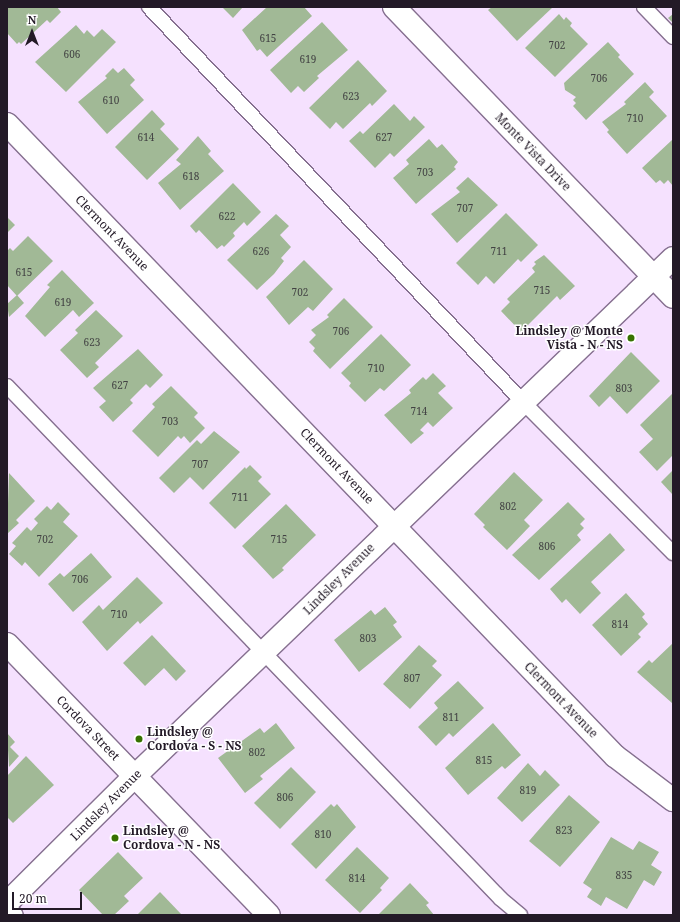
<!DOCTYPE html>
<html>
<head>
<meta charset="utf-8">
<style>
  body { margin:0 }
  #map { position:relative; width:680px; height:922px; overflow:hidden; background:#f5e1fe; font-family:"Noto Serif",serif }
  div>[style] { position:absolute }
  .building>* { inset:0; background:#a1b996 }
  .roads { filter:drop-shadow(1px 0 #867090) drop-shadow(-1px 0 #867090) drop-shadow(0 1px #867090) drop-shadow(0 -1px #867090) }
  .service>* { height:14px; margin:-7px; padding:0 7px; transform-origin:7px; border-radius:7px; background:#fff }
  .minor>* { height:22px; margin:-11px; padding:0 11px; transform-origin:11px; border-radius:11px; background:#fff }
  .tertiary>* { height:22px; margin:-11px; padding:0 11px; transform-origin:11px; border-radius:11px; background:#fff }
  .dots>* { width:11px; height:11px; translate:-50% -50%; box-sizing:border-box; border:2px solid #fff; border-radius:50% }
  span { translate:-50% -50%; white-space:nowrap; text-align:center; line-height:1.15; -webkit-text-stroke:3px #fff; paint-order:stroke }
  .number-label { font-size:10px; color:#424243 }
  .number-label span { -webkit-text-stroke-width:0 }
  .street-label { font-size:12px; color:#231a27 }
  .poi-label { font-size:12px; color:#231a27; font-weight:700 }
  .right { translate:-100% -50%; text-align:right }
  .left { translate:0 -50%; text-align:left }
  .frame { position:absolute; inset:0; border:8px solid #231a27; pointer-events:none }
  .north { position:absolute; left:12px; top:12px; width:40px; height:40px; -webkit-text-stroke:3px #fff; paint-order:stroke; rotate:0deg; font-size:11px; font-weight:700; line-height:16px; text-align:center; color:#231a27 }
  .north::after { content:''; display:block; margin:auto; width:14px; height:18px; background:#231a27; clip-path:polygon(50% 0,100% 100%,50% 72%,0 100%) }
  .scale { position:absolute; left:12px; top:892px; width:70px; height:18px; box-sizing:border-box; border:2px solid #231a27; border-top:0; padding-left:5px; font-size:12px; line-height:14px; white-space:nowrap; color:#231a27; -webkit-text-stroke:3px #fff; paint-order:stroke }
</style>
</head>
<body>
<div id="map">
  <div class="building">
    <div style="clip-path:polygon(7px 7px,57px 7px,61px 12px,50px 23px,47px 20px,21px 44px,19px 42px,17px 44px,7px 33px)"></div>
    <div style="clip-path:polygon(222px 7px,243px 7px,233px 18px)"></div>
    <div style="clip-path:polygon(267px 7px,304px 7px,312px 16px,267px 57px,260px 49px,257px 51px,242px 30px)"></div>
    <div style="clip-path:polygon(492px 7px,553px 7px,517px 41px,488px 10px)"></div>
    <div style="clip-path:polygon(559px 14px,564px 20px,566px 17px,572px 23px,570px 26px,588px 44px,555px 77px,525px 48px)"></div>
    <div style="clip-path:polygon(673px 14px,673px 23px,668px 18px)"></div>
    <div style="clip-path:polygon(322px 22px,348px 50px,317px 76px,319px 78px,304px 92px,298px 86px,291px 93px,270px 70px)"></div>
    <div style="clip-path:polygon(76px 25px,84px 34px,87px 30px,94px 37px,102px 29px,116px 42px,66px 92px,35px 62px)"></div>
    <div style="clip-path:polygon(608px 42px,620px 55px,618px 57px,634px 74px,586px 120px,573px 106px,576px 103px,573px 100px,576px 97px,565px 90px,564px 83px)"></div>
    <div style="clip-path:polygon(358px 60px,387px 91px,372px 106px,370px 103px,343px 129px,336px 122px,330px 129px,309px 108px)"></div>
    <div style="clip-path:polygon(113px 68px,118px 73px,124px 68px,135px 80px,130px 85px,144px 100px,107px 134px,78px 102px,107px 78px,105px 76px)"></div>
    <div style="clip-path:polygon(645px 82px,654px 92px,649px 97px,667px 116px,627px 154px,607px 132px,609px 130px,602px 122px,626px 104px,624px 102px)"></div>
    <div style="clip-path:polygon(394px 104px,410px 121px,414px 116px,425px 127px,394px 157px,390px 153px,375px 168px,349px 141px,360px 131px,363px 134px)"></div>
    <div style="clip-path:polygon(152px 110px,165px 124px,160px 129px,179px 149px,147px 180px,115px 147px)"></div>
    <div style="clip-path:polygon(198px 136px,211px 151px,208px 154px,224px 171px,180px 210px,158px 183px,181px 164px,176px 160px)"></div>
    <div style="clip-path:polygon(429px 139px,437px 148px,442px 144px,458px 162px,454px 167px,456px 169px,416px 204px,393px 178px,409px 164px,406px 160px)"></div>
    <div style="clip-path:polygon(672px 140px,673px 186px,668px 180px,664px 184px,660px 180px,656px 183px,642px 168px)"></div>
    <div style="clip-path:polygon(468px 177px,498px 205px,457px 243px,431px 214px,460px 192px,456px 188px)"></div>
    <div style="clip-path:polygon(233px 183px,261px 212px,247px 226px,244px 222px,233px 233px,235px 236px,224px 247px,222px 245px,217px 249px,199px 230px,196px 233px,190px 226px)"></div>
    <div style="clip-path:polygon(506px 213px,538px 245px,521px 262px,518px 259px,494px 284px,486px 276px,478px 285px,456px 263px)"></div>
    <div style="clip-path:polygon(276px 214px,289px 226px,280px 235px,291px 247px,281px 258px,284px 261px,274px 274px,257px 290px,227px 260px)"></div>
    <div style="clip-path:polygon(7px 217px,15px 225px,7px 233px)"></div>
    <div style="clip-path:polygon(28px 236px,53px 261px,17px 296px,7px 285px,7px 251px,10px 248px,13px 251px)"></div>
    <div style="clip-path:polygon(544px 255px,575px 286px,560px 300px,557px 296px,521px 332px,501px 311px,510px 302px,507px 299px,535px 272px,532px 268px,536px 264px,534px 262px)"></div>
    <div style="clip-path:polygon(304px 260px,333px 289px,313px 311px,308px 307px,289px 325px,266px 297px)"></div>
    <div style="clip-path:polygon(62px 270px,94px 303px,79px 317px,73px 310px,45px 337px,25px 316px,50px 287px,47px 285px)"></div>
    <div style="clip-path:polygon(17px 295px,24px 303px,9px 317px,7px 304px)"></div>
    <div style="clip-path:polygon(344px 298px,373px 327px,330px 369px,313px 351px,315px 348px,309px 342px,316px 335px,311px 330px,329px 317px,327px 315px)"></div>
    <div style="clip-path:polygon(96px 310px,123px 336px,95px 363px,99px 367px,87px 378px,60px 350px,78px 333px,75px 330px)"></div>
    <div style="clip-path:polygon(381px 334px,411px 365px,384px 391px,380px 388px,365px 402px,349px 386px,351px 383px,341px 373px)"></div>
    <div style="clip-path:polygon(138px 349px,163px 375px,150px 388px,146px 384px,130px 400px,133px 403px,113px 422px,99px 407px,106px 401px,93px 388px)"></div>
    <div style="clip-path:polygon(631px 352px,660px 381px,627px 414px,610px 396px,599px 407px,589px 396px)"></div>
    <div style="clip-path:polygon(433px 373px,446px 386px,438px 393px,453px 408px,433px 427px,428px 422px,420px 430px,424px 433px,411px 444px,384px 415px,411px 393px,409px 390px,423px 377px,426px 380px)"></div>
    <div style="clip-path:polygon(171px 386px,198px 413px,194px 417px,205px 428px,190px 443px,184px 436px,181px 439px,178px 436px,158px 457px,132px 431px,155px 407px,152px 404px)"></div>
    <div style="clip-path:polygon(673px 393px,673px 455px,657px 471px,639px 452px,653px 439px,640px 425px)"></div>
    <div style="clip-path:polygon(214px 431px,240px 452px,203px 490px,190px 477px,174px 493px,159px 478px,197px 440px,201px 444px)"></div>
    <div style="clip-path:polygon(250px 465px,262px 477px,258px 481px,271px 494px,235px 529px,209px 503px,245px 467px,246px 469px)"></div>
    <div style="clip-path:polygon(673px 470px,673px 495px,661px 482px)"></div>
    <div style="clip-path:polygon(514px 472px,543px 500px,524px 520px,530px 526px,507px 550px,483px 527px,485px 525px,474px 514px)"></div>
    <div style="clip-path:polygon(9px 473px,35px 501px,16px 520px,19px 523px,7px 534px)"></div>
    <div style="clip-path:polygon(58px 502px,70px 514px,63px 522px,78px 536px,39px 577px,25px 562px,22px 566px,9px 554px,16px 546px,12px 543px,27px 527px,31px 531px,38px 523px,34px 519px,47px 506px,51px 510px)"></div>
    <div style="clip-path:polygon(568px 502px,585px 519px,580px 524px,584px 528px,577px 535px,581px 540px,539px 580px,512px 555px)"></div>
    <div style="clip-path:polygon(286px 504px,316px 535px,282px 568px,284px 570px,273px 579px,242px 546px)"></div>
    <div style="clip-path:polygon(610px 533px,625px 550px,591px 582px,601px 593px,580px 614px,566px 599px,562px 603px,550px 589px)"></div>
    <div style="clip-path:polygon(91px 553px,112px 577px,73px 612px,48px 584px,60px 573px,64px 577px)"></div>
    <div style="clip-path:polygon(137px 577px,163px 603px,140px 624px,138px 621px,107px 651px,82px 622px,99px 605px,103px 610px)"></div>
    <div style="clip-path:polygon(626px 593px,645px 614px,642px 617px,648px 624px,638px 634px,641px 637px,621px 656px,592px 625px)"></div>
    <div style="clip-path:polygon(385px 607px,397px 622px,393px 625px,402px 637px,359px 672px,334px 640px,371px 610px,375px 615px)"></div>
    <div style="clip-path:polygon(152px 635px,186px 671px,176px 681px,164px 668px,145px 686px,123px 663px)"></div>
    <div style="clip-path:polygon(673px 643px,673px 702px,672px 703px,637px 672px,649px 660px,652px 663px)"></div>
    <div style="clip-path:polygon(419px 645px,437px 661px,432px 666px,442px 675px,410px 709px,383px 684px)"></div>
    <div style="clip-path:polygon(458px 681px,484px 708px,453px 737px,449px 733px,436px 746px,418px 727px,438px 708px,434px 703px)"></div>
    <div style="clip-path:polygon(276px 723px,295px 748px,260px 776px,263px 779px,245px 793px,218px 758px,260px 728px,264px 733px)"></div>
    <div style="clip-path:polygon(493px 723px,521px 755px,505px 769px,502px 766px,468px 795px,445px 768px)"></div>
    <div style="clip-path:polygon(7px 733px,15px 742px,10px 747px,19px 756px,9px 767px)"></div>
    <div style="clip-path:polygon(26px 756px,54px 785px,13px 823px,7px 817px,7px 776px)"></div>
    <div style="clip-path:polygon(528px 763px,540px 776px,545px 770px,560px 785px,522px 822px,497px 798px)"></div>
    <div style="clip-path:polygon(291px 767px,316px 792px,280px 829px,254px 803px)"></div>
    <div style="clip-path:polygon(569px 795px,600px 822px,560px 867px,529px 841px)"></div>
    <div style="clip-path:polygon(331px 804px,334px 807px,337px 804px,356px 827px,316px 869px,291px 844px)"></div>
    <div style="clip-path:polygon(611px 837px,633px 850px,639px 841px,659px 852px,651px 865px,662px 872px,654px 886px,644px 880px,627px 909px,606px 897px,601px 906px,587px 897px,592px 889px,583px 883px)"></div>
    <div style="clip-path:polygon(357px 847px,389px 878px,380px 888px,382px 890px,360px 913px,325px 880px)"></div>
    <div style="clip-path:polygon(118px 852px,143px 878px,124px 896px,129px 901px,114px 915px,103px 915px,79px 890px)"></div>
    <div style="clip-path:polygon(410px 883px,429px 903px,426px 905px,434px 915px,378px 915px)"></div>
    <div style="clip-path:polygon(160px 892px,182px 915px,137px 915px)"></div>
  </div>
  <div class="roads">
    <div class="service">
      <div style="left:149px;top:7px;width:544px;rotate:46.56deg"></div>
      <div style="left:523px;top:402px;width:213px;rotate:45.2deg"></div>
      <div style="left:644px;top:7px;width:42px;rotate:46deg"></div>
      <div style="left:7px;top:386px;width:712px;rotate:46.08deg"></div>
      <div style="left:501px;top:899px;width:25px;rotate:40deg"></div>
      <div style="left:7px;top:905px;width:13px;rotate:48deg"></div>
    </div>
    <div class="minor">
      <div style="left:394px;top:7px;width:402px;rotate:46.1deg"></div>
      <div style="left:7px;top:124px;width:877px;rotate:46.11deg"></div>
      <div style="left:615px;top:756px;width:73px;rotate:37.2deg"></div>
      <div style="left:7px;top:644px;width:377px;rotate:46deg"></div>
    </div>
    <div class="tertiary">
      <div style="left:7px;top:903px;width:180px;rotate:-44.8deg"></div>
      <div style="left:135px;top:776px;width:747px;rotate:-43.91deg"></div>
    </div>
  </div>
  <div class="dots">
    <div style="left:631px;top:338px;background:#377201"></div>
    <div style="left:139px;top:739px;background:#377201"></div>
    <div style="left:115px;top:838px;background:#377201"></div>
  </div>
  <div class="number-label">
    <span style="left:268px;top:39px">615</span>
    <span style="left:557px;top:46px">702</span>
    <span style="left:72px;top:55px">606</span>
    <span style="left:308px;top:60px">619</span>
    <span style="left:599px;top:79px">706</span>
    <span style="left:351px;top:97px">623</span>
    <span style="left:111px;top:101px">610</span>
    <span style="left:635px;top:119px">710</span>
    <span style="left:146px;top:138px">614</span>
    <span style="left:384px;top:138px">627</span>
    <span style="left:425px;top:173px">703</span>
    <span style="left:191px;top:177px">618</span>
    <span style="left:465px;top:209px">707</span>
    <span style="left:227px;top:217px">622</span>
    <span style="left:261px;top:252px">626</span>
    <span style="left:499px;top:252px">711</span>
    <span style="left:24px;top:273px">615</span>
    <span style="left:542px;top:291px">715</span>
    <span style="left:300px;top:293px">702</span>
    <span style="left:63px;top:303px">619</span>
    <span style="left:341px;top:332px">706</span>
    <span style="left:92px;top:343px">623</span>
    <span style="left:376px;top:369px">710</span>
    <span style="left:120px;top:386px">627</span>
    <span style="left:624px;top:389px">803</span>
    <span style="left:419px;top:412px">714</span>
    <span style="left:170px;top:422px">703</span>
    <span style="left:200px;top:465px">707</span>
    <span style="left:240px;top:498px">711</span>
    <span style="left:508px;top:507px">802</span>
    <span style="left:45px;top:540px">702</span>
    <span style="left:279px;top:540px">715</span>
    <span style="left:547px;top:547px">806</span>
    <span style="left:80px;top:580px">706</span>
    <span style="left:119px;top:615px">710</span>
    <span style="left:620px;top:625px">814</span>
    <span style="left:368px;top:639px">803</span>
    <span style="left:412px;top:679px">807</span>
    <span style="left:451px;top:718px">811</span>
    <span style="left:257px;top:753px">802</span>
    <span style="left:484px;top:761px">815</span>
    <span style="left:528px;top:791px">819</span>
    <span style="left:285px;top:798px">806</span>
    <span style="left:564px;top:831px">823</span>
    <span style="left:323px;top:835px">810</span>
    <span style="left:624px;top:876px">835</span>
    <span style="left:357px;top:879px">814</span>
  </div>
  <div class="street-label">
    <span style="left:533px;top:152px;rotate:46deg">Monte Vista Drive</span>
    <span style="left:112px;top:233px;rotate:46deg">Clermont Avenue</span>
    <span style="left:337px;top:466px;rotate:46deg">Clermont Avenue</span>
    <span style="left:339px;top:579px;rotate:-45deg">Lindsley Avenue</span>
    <span style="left:561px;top:700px;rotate:46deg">Clermont Avenue</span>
    <span style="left:88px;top:728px;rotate:46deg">Cordova Street</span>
    <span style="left:106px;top:805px;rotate:-45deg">Lindsley Avenue</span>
  </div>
  <div class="poi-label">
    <span class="right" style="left:623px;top:338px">Lindsley @ Monte<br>Vista - N - NS</span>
    <span class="left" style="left:147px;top:739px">Lindsley @<br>Cordova - S - NS</span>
    <span class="left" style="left:123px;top:838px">Lindsley @<br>Cordova - N - NS</span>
  </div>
  <div class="frame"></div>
  <div class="north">N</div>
  <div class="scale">20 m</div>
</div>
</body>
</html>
